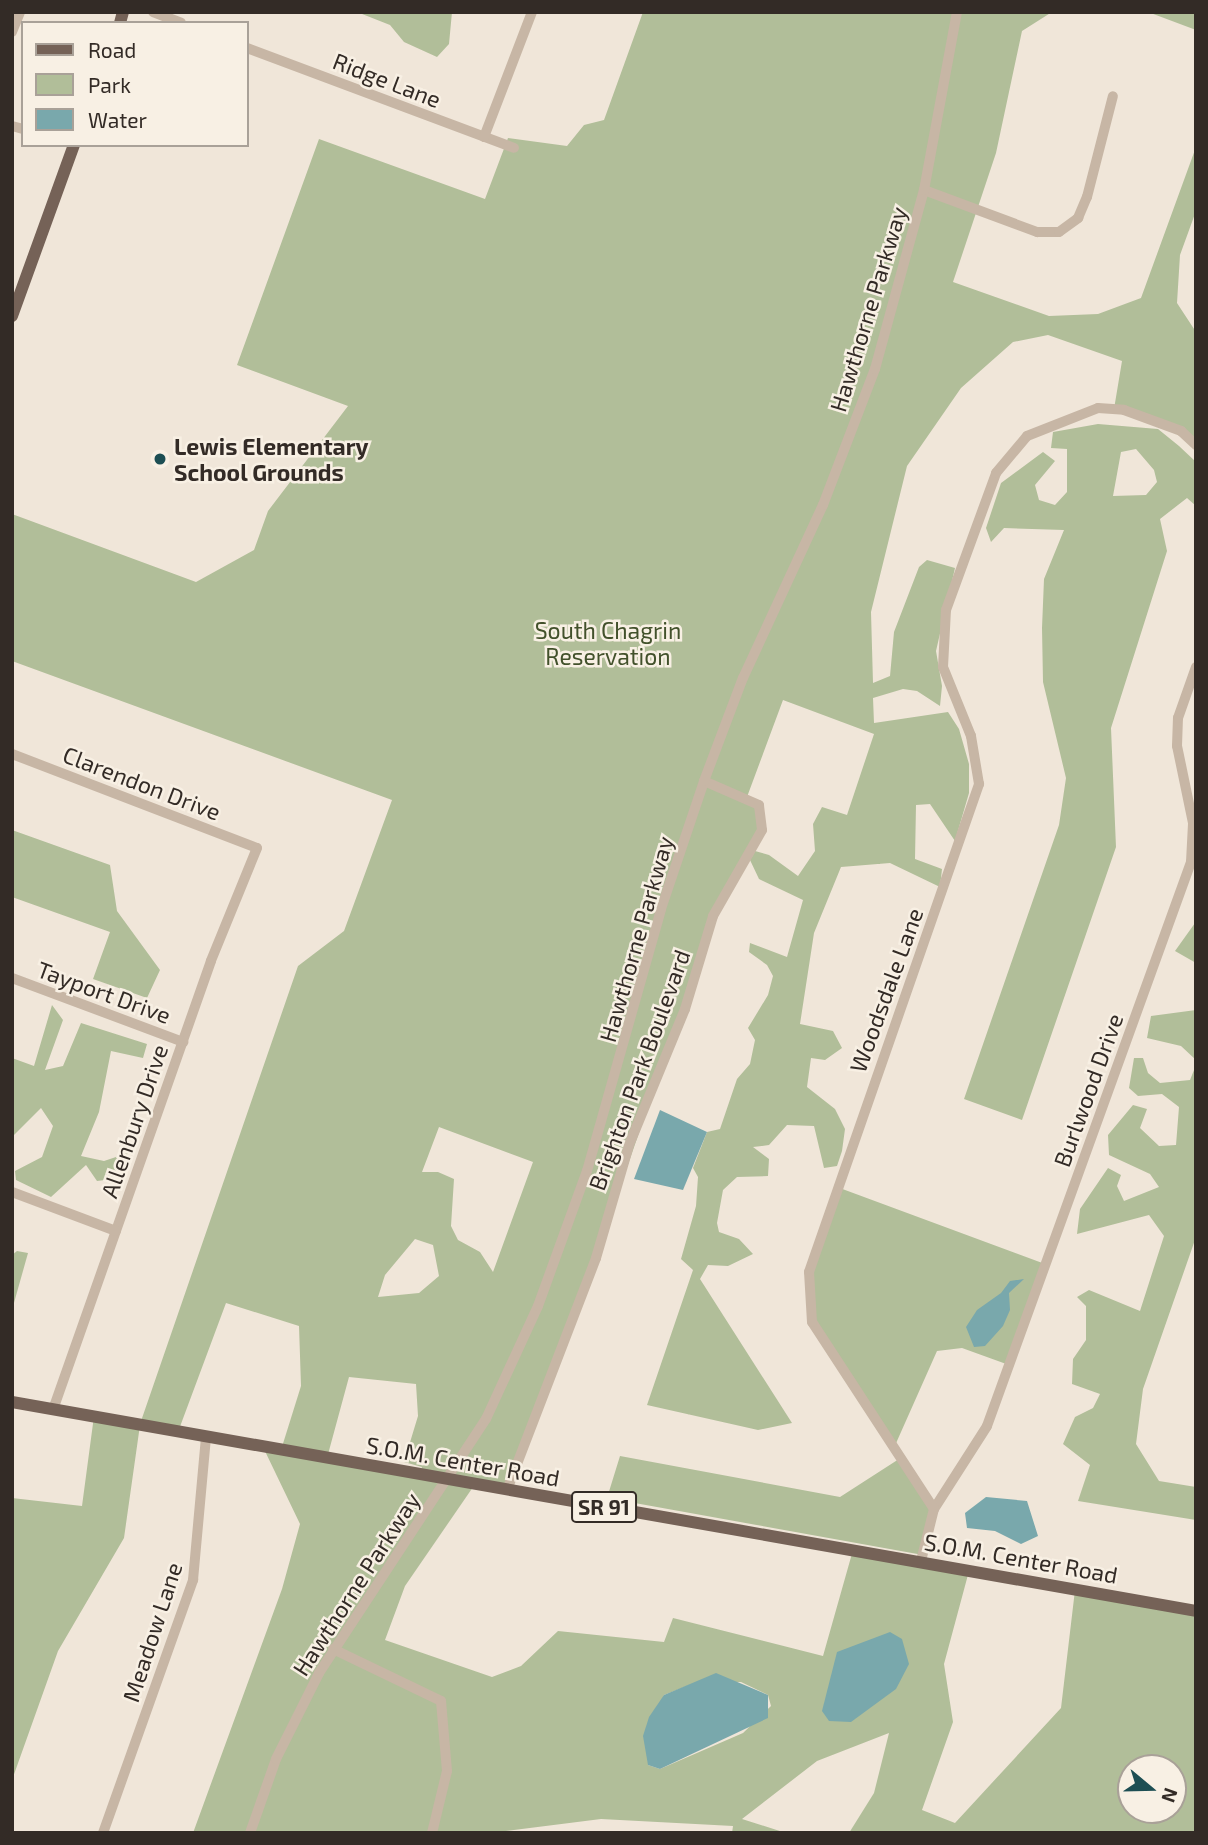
<!DOCTYPE html>
<html>
<head>
<meta charset="utf-8">
<style>
  body { margin:0 }
  #map { position:relative; width:1208px; height:1845px; overflow:hidden; background:#f0e6d9; font-family:"Exo 2",sans-serif }
  div>[style] { position:absolute }
  .green>* { inset:0; background:#b1be99 }
  .water>* { inset:0; background:#79a8ac }
  .minor>* { height:10px; margin:-5px; padding:0 5px; transform-origin:5px; border-radius:5px; background:#c7b6a5 }
  .major>* { height:12px; margin:-6px; padding:0 6px; transform-origin:6px; border-radius:6px; background:#756257 }
  .dots>* { width:19px; height:19px; translate:-50% -50%; box-sizing:border-box; border:4px solid #f8f0e4; border-radius:50% }
  span { translate:-50% -50%; white-space:nowrap; text-align:center; line-height:1.15; -webkit-text-stroke:5px #f8f0e4; paint-order:stroke }
  .shield-label span { padding:2px 5px; background:#f8f0e4; border:2px solid; border-radius:5px; -webkit-text-stroke-width:0 }
  .shield-label { font-size:21px; color:#332b26; font-weight:700 }
  .street-label { font-size:23px; color:#332b26 }
  .poi-label { font-size:23px; color:#332b26; font-weight:700 }
  .left { translate:0 -50%; text-align:left }
  .park-label { font-size:23px; color:#42512b }
  .frame { position:absolute; inset:0; border:14px solid #332b26; pointer-events:none }
  .legend { position:absolute; left:21px; top:21px; width:228px; height:126px; box-sizing:border-box; background:#f8f0e4; border:2px solid #a9a198; margin:0; padding:9px 12px; list-style:none; font-size:21px; color:#332b26 }
  .legend li { display:flex; align-items:center; gap:14px; height:35px }
  .legend b { width:35px; border:2px solid #a9a198 }
  .north { position:absolute; left:1117px; top:1754px; width:70px; height:70px; box-sizing:border-box; background:#f8f0e4; border:2px solid #a9a198; border-radius:50%; rotate:109deg; font-size:19px; font-weight:700; line-height:28px; text-align:center; color:#332b26 }
  .north::after { content:''; display:block; margin:auto; width:24px; height:32px; background:#1d4e53; clip-path:polygon(50% 0,100% 100%,50% 72%,0 100%) }
</style>
</head>
<body>
<div id="map">
  <div class="green">
    <div style="clip-path:polygon(357px 12px,452px 12px,449px 44px,437px 57px,404px 42px,390px 25px)"></div>
    <div style="clip-path:polygon(evenodd,643px 12px,1052px 12px,1022px 31px,996px 153px,953px 282px,1049px 316px,1098px 314px,1141px 298px,1196px 147px,1196px 211px,1180px 255px,1177px 303px,1196px 332px,1196px 443px,1181px 431px,1114px 409px,1122px 361px,1048px 335px,1013px 342px,961px 388px,907px 466px,871px 612px,873px 683px,890px 676px,894px 632px,919px 567px,927px 560px,955px 568px,936px 651px,942px 686px,940px 706px,917px 691px,903px 689px,873px 698px,874px 723px,948px 712px,959px 729px,969px 764px,969px 793px,955px 841px,930px 804px,916px 805px,915px 859px,942px 869px,940px 887px,890px 863px,841px 867px,814px 933px,800px 1024px,833px 1031px,842px 1048px,825px 1060px,811px 1058px,807px 1087px,835px 1109px,845px 1129px,842px 1151px,837px 1166px,824px 1168px,814px 1126px,787px 1125px,769px 1145px,753px 1147px,769px 1159px,768px 1176px,737px 1177px,723px 1190px,717px 1223px,719px 1232px,739px 1239px,753px 1254px,728px 1266px,708px 1265px,700px 1279px,792px 1423px,758px 1430px,647px 1405px,693px 1270px,681px 1259px,696px 1206px,698px 1177px,693px 1168px,707px 1132px,720px 1129px,737px 1079px,750px 1064px,755px 1040px,748px 1028px,768px 995px,773px 976px,767px 965px,749px 952px,750px 943px,787px 957px,803px 900px,759px 879px,750px 860px,755px 851px,769px 855px,798px 876px,815px 851px,813px 824px,822px 807px,847px 815px,874px 734px,783px 700px,747px 797px,764px 820px,704px 945px,605px 1231px,507px 1490px,476px 1484px,471px 1490px,405px 1586px,385px 1640px,492px 1677px,521px 1666px,558px 1631px,664px 1642px,673px 1618px,823px 1656px,853px 1550px,969px 1571px,944px 1664px,953px 1722px,922px 1810px,955px 1823px,1061px 1708px,1075px 1590px,1196px 1611px,1196px 1833px,849px 1833px,874px 1793px,889px 1733px,817px 1761px,742px 1819px,786px 1833px,732px 1833px,733px 1826px,601px 1819px,489px 1833px,193px 1833px,282px 1589px,300px 1524px,263px 1447px,281px 1450px,301px 1386px,299px 1326px,226px 1303px,178px 1432px,140px 1425px,124px 1538px,58px 1651px,12px 1780px,12px 1498px,82px 1506px,94px 1416px,140px 1424px,298px 966px,344px 931px,392px 800px,12px 661px,12px 514px,196px 582px,254px 550px,268px 511px,348px 406px,237px 365px,319px 139px,485px 199px,508px 138px,567px 146px,584px 125px,604px 120px,643px 12px,439px 1127px,533px 1162px,493px 1272px,480px 1252px,458px 1240px,451px 1226px,454px 1179px,438px 1172px,422px 1172px,439px 1127px,643px 12px,415px 1239px,433px 1245px,439px 1276px,419px 1293px,378px 1297px,385px 1275px,415px 1239px,643px 12px,349px 1377px,416px 1384px,418px 1416px,404px 1462px,422px 1467px,420px 1474px,327px 1458px,349px 1377px,643px 12px,697px 1682px,741px 1682px,768px 1695px,771px 1706px,743px 1733px,660px 1769px,648px 1765px,664px 1695px,697px 1682px,643px 12px,1131px 1768px,1173px 1768px,1173px 1810px,1131px 1810px,1131px 1768px)"></div>
    <div style="clip-path:polygon(1148px 12px,1196px 12px,1196px 30px)"></div>
    <div style="clip-path:polygon(evenodd,1098px 424px,1158px 429px,1179px 446px,1196px 462px,1196px 506px,1187px 498px,1160px 519px,1167px 551px,1111px 728px,1116px 847px,1022px 1120px,964px 1099px,1059px 825px,1066px 778px,1043px 682px,1042px 628px,1044px 579px,1064px 530px,1004px 528px,991px 542px,986px 528px,1001px 483px,1043px 452px,1055px 461px,1035px 485px,1039px 500px,1055px 505px,1067px 492px,1067px 449px,1051px 448px,1053px 432px,1098px 424px,1136px 449px,1154px 470px,1157px 482px,1146px 495px,1113px 496px,1121px 452px,1136px 449px)"></div>
    <div style="clip-path:polygon(12px 830px,110px 865px,117px 911px,160px 970px,147px 998px,93px 979px,110px 932px,12px 897px)"></div>
    <div style="clip-path:polygon(1195px 923px,1196px 923px,1196px 963px,1175px 951px)"></div>
    <div style="clip-path:polygon(52px 1005px,63px 1020px,45px 1070px,63px 1066px,81px 1023px,147px 1044px,143px 1058px,111px 1051px,99px 1112px,81px 1156px,104px 1161px,128px 1153px,113px 1179px,97px 1181px,86px 1165px,51px 1197px,16px 1180px,15px 1171px,42px 1157px,53px 1126px,41px 1108px,12px 1137px,12px 1058px,34px 1066px)"></div>
    <div style="clip-path:polygon(1196px 1010px,1196px 1060px,1181px 1046px,1147px 1038px,1151px 1016px)"></div>
    <div style="clip-path:polygon(1134px 1058px,1143px 1058px,1148px 1073px,1160px 1083px,1190px 1080px,1196px 1065px,1196px 1237px,1143px 1389px,1136px 1444px,1159px 1481px,1196px 1487px,1196px 1520px,1078px 1501px,1090px 1465px,1063px 1444px,1075px 1417px,1093px 1408px,1100px 1394px,1072px 1384px,1073px 1359px,1086px 1340px,1086px 1306px,1077px 1297px,1089px 1290px,1140px 1311px,1164px 1236px,1149px 1215px,1077px 1234px,1080px 1209px,1108px 1168px,1121px 1175px,1117px 1186px,1124px 1201px,1159px 1187px,1150px 1174px,1109px 1155px,1108px 1135px,1133px 1105px,1147px 1109px,1140px 1128px,1159px 1146px,1176px 1145px,1179px 1107px,1162px 1094px,1138px 1096px,1129px 1088px)"></div>
    <div style="clip-path:polygon(837px 1187px,1045px 1264px,1009px 1365px,962px 1348px,937px 1351px,893px 1450px,821px 1338px,809px 1297px,809px 1272px)"></div>
    <div style="clip-path:polygon(17px 1251px,28px 1253px,12px 1310px,12px 1255px)"></div>
    <div style="clip-path:polygon(620px 1456px,840px 1497px,899px 1459px,934px 1509px,923px 1555px,607px 1498px)"></div>
  </div>
  <div class="water">
    <div style="clip-path:polygon(660px 1110px,707px 1132px,683px 1190px,634px 1179px)"></div>
    <div style="clip-path:polygon(1024px 1279px,1009px 1293px,1010px 1310px,1003px 1326px,985px 1346px,974px 1347px,966px 1327px,977px 1310px,1001px 1293px,1010px 1281px)"></div>
    <div style="clip-path:polygon(986px 1497px,1027px 1501px,1038px 1536px,1021px 1544px,995px 1531px,967px 1528px,965px 1513px)"></div>
    <div style="clip-path:polygon(890px 1632px,902px 1639px,909px 1664px,896px 1689px,851px 1722px,829px 1721px,822px 1711px,837px 1652px)"></div>
    <div style="clip-path:polygon(716px 1673px,768px 1695px,768px 1718px,660px 1769px,648px 1765px,643px 1736px,649px 1717px,664px 1695px)"></div>
  </div>
  <div class="minor">
    <div style="left:153px;top:12px;width:30px;rotate:21deg"></div>
    <div style="left:12px;top:32px;width:22px;rotate:-68deg"></div>
    <div style="left:247px;top:48px;width:285px;rotate:20.5deg"></div>
    <div style="left:12px;top:126px;width:11px;rotate:15deg"></div>
    <div style="left:484px;top:137px;width:134px;rotate:-69deg"></div>
    <div style="left:924px;top:190px;width:121px;rotate:20.4deg"></div>
    <div style="left:1037px;top:232px;width:22px"></div>
    <div style="left:1059px;top:232px;width:24px;rotate:-36deg"></div>
    <div style="left:1078px;top:218px;width:23px;rotate:-67deg"></div>
    <div style="left:1087px;top:197px;width:104px;rotate:-75.6deg"></div>
    <div style="left:12px;top:754px;width:262px;rotate:21deg"></div>
    <div style="left:257px;top:848px;width:122px;rotate:112.2deg"></div>
    <div style="left:211px;top:961px;width:475px;rotate:109.4deg"></div>
    <div style="left:12px;top:978px;width:183px;rotate:20.5deg"></div>
    <div style="left:12px;top:1192px;width:111px;rotate:20.6deg"></div>
    <div style="left:507px;top:1490px;width:248px;rotate:-69deg"></div>
    <div style="left:596px;top:1258px;width:118px;rotate:-73.7deg"></div>
    <div style="left:629px;top:1145px;width:147px;rotate:-67.6deg"></div>
    <div style="left:685px;top:1009px;width:97px;rotate:-73.2deg"></div>
    <div style="left:713px;top:916px;width:99px;rotate:-60.3deg"></div>
    <div style="left:762px;top:830px;width:25px;rotate:-97deg"></div>
    <div style="left:759px;top:805px;width:60px;rotate:-156.4deg"></div>
    <div style="left:934px;top:1509px;width:98px;rotate:-57.4deg"></div>
    <div style="left:987px;top:1426px;width:600px;rotate:-70.11deg"></div>
    <div style="left:1191px;top:862px;width:39px;rotate:-87deg"></div>
    <div style="left:1193px;top:823px;width:79px;rotate:-101.7deg"></div>
    <div style="left:1177px;top:746px;width:28px;rotate:-88deg"></div>
    <div style="left:1178px;top:718px;width:54px;rotate:-70.6deg"></div>
    <div style="left:921px;top:1561px;width:54px;rotate:-76deg"></div>
    <div style="left:934px;top:1509px;width:223px;rotate:-123.1deg"></div>
    <div style="left:812px;top:1322px;width:50px;rotate:-93.4deg"></div>
    <div style="left:809px;top:1272px;width:517px;rotate:-70.79deg"></div>
    <div style="left:979px;top:784px;width:49px;rotate:-99.5deg"></div>
    <div style="left:971px;top:736px;width:74px;rotate:-112.1deg"></div>
    <div style="left:943px;top:667px;width:57px;rotate:-87deg"></div>
    <div style="left:946px;top:610px;width:146px;rotate:-69.9deg"></div>
    <div style="left:996px;top:473px;width:48px;rotate:-50deg"></div>
    <div style="left:1027px;top:436px;width:76px;rotate:-21.5deg"></div>
    <div style="left:1098px;top:408px;width:26px;rotate:4deg"></div>
    <div style="left:1124px;top:410px;width:61px;rotate:20.2deg"></div>
    <div style="left:1181px;top:431px;width:21px;rotate:43deg"></div>
    <div style="left:333px;top:1649px;width:120px;rotate:25.7deg"></div>
    <div style="left:441px;top:1701px;width:70px;rotate:85.1deg"></div>
    <div style="left:447px;top:1771px;width:64px;rotate:103.6deg"></div>
    <div style="left:103px;top:1833px;width:269px;rotate:-70.4deg"></div>
    <div style="left:193px;top:1580px;width:144px;rotate:-84.8deg"></div>
    <div style="left:250px;top:1833px;width:78px;rotate:-70.6deg"></div>
    <div style="left:276px;top:1759px;width:96px;rotate:-63.4deg"></div>
    <div style="left:319px;top:1673px;width:304px;rotate:-56.7deg"></div>
    <div style="left:486px;top:1419px;width:124px;rotate:-65.3deg"></div>
    <div style="left:538px;top:1306px;width:144px;rotate:-70.1deg"></div>
    <div style="left:587px;top:1171px;width:272px;rotate:-74.2deg"></div>
    <div style="left:661px;top:909px;width:135px;rotate:-71.4deg"></div>
    <div style="left:704px;top:781px;width:110px;rotate:-69.3deg"></div>
    <div style="left:743px;top:678px;width:191px;rotate:-65.2deg"></div>
    <div style="left:823px;top:505px;width:146px;rotate:-69.1deg"></div>
    <div style="left:875px;top:369px;width:186px;rotate:-74.7deg"></div>
    <div style="left:924px;top:190px;width:181px;rotate:-79.5deg"></div>
  </div>
  <div class="major">
    <div style="left:120px;top:23px;width:11px;rotate:-75deg"></div>
    <div style="left:12px;top:316px;width:182px;rotate:-70.1deg"></div>
    <div style="left:12px;top:1402px;width:1202px;rotate:10.01deg"></div>
  </div>
  <div class="dots">
    <div style="left:160px;top:459px;background:#1d4e53"></div>
  </div>
  <div class="shield-label">
    <span style="left:604px;top:1507px">SR 91</span>
  </div>
  <div class="street-label">
    <span style="left:387px;top:80px;rotate:21deg">Ridge Lane</span>
    <span style="left:868px;top:309px;rotate:-73deg">Hawthorne Parkway</span>
    <span style="left:142px;top:783px;rotate:21deg">Clarendon Drive</span>
    <span style="left:636px;top:939px;rotate:-74deg">Hawthorne Parkway</span>
    <span style="left:886px;top:990px;rotate:-70deg">Woodsdale Lane</span>
    <span style="left:104px;top:992px;rotate:20deg">Tayport Drive</span>
    <span style="left:639px;top:1070px;rotate:-70deg">Brighton Park Boulevard</span>
    <span style="left:1088px;top:1090px;rotate:-70deg">Burlwood Drive</span>
    <span style="left:134px;top:1121px;rotate:-71deg">Allenbury Drive</span>
    <span style="left:463px;top:1461px;rotate:10deg">S.O.M. Center Road</span>
    <span style="left:1021px;top:1558px;rotate:10deg">S.O.M. Center Road</span>
    <span style="left:356px;top:1584px;rotate:-57deg">Hawthorne Parkway</span>
    <span style="left:152px;top:1632px;rotate:-72deg">Meadow Lane</span>
  </div>
  <div class="poi-label">
    <span class="left" style="left:174px;top:459px">Lewis Elementary<br>School Grounds</span>
  </div>
  <div class="park-label">
    <span style="left:608px;top:643px">South Chagrin<br>Reservation</span>
  </div>
  <div class="frame"></div>
  <ul class="legend">
  <li><b style="height:9px;background:#756257"></b>Road</li>
  <li><b style="height:19px;background:#b1be99"></b>Park</li>
  <li><b style="height:19px;background:#79a8ac"></b>Water</li>
  </ul>
  <div class="north">N</div>
</div>
</body>
</html>
